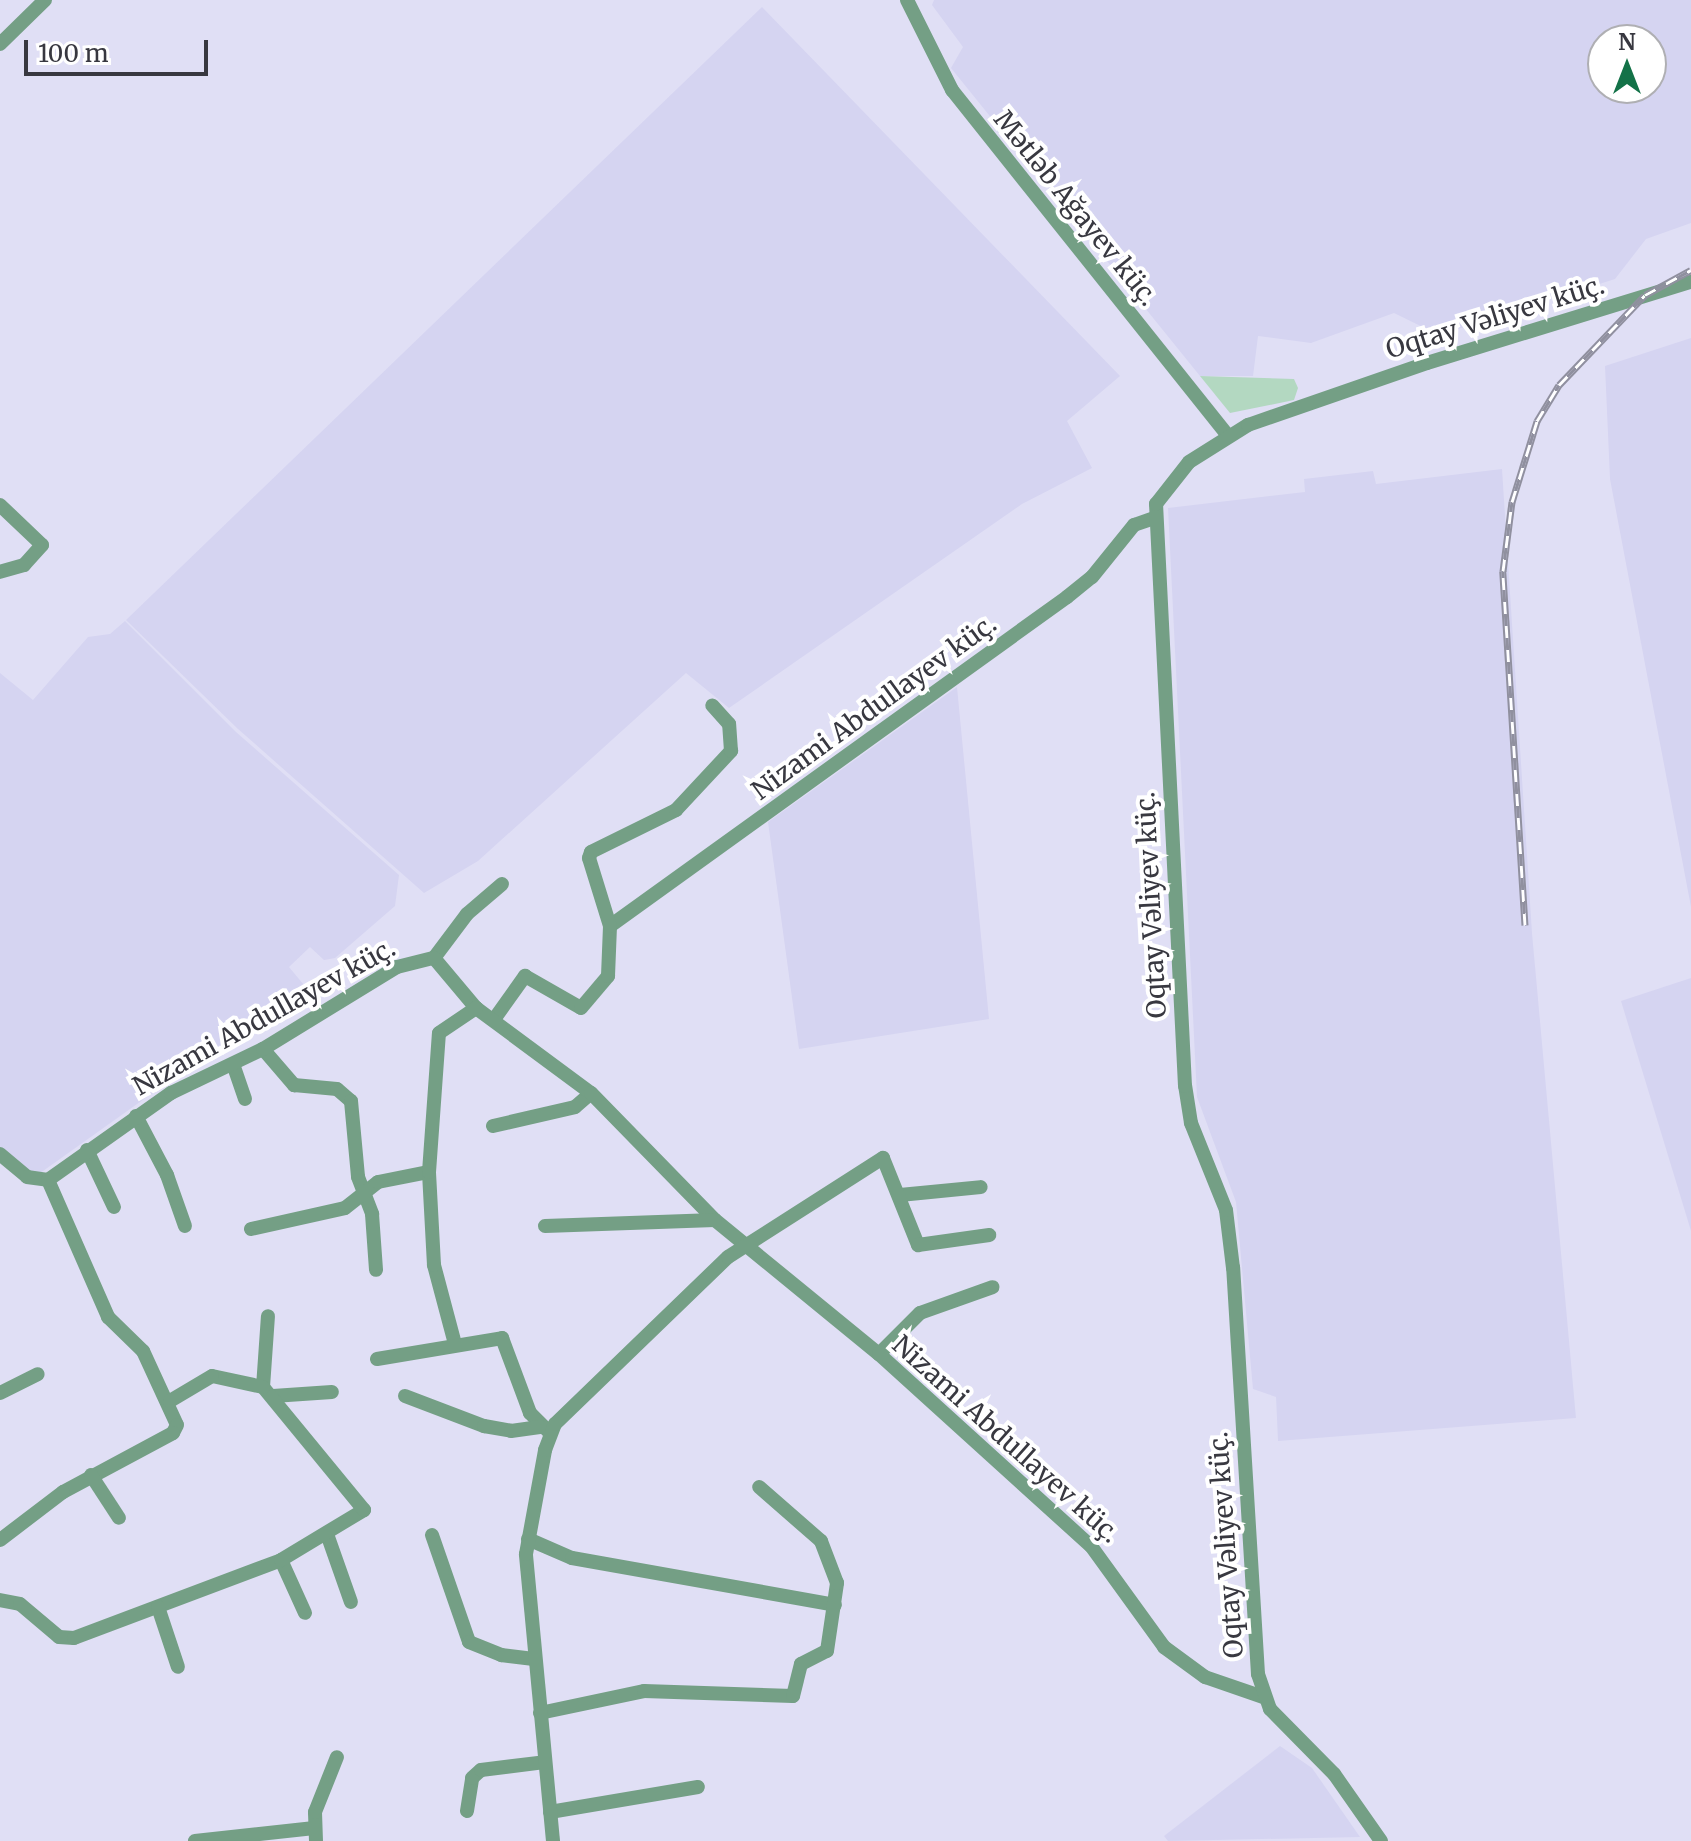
<!DOCTYPE html>
<html>
<head>
<meta charset="utf-8">
<style>
  body { margin:0 }
  #map { position:relative; width:1691px; height:1841px; overflow:hidden; background:#e0dff5; font-family:Merriweather,serif }
  div>[style] { position:absolute }
  .built>* { inset:0; background:#d5d4f1 }
  .green>* { inset:0; background:#b3d8c1 }
  .street>* { height:14px; margin:-7px; padding:0 7px; transform-origin:7px; border-radius:7px; background:#749f85 }
  .rail>* { height:7px; margin-top:-3.5px; transform-origin:0; background:repeating-linear-gradient(90deg,#fff 0 12px,#90909f 0 24px); box-sizing:border-box; border-block:2px solid #90909f }
  span { translate:-50% -50%; white-space:nowrap; text-align:center; line-height:1.15; -webkit-text-stroke:8px #fff; paint-order:stroke }
  .street-label { font-size:26px; color:#383840 }
  .north { position:absolute; left:1587px; top:24px; width:80px; height:80px; box-sizing:border-box; background:#fff; border:2px solid #afafb3; border-radius:50%; rotate:0deg; font-size:22px; font-weight:700; line-height:32px; text-align:center; color:#383840 }
  .north::after { content:''; display:block; margin:auto; width:28px; height:36px; background:#137248; clip-path:polygon(50% 0,100% 100%,50% 72%,0 100%) }
  .scale { position:absolute; left:24px; top:40px; width:184px; height:36px; box-sizing:border-box; border:4px solid #383840; border-top:0; padding-left:10px; font-size:24px; line-height:28px; white-space:nowrap; color:#383840; -webkit-text-stroke:6px #fff; paint-order:stroke }
</style>
</head>
<body>
<div id="map">
  <div class="built">
    <div style="clip-path:polygon(evenodd,934px 0,1691px 0,1691px 223px,1646px 239px,1615px 279px,1439px 335px,1394px 313px,1311px 343px,1258px 336px,1253px 376px,1200px 376px,951px 68px,963px 47px,932px 5px,934px 0,1603px 40px,1651px 40px,1651px 88px,1603px 88px,1603px 40px)"></div>
    <div style="clip-path:polygon(762px 7px,1120px 376px,1067px 421px,1092px 468px,1022px 504px,729px 708px,686px 673px,478px 861px,424px 893px,238px 729px,126px 620px)"></div>
    <div style="clip-path:polygon(1691px 338px,1691px 907px,1610px 479px,1605px 366px)"></div>
    <div style="clip-path:polygon(1502px 469px,1532px 933px,1576px 1418px,1278px 1441px,1276px 1397px,1253px 1389px,1236px 1202px,1197px 1097px,1168px 508px,1305px 492px,1304px 479px,1373px 471px,1376px 484px)"></div>
    <div style="clip-path:polygon(125px 621px,236px 732px,399px 875px,395px 906px,335px 958px,324px 960px,310px 947px,289px 967px,304px 985px,36px 1176px,0 1148px,0 673px,33px 700px,88px 637px,110px 634px)"></div>
    <div style="clip-path:polygon(957px 687px,989px 1019px,799px 1049px,768px 822px)"></div>
    <div style="clip-path:polygon(1691px 978px,1691px 1231px,1621px 1001px)"></div>
    <div style="clip-path:polygon(1280px 1746px,1312px 1768px,1360px 1837px,1168px 1841px,1164px 1836px)"></div>
  </div>
  <div class="green">
    <div style="clip-path:polygon(1200px 376px,1294px 379px,1298px 388px,1294px 400px,1230px 413px)"></div>
  </div>
  <div class="street">
    <div style="left:907px;top:0;width:101px;rotate:63.4deg"></div>
    <div style="left:952px;top:90px;width:440px;rotate:51.4deg"></div>
    <div style="left:0;top:44px;width:63px;rotate:-44.4deg"></div>
    <div style="left:0;top:505px;width:58px;rotate:43.6deg"></div>
    <div style="left:42px;top:545px;width:27px;rotate:132deg"></div>
    <div style="left:24px;top:565px;width:25px;rotate:164deg"></div>
    <div style="left:610px;top:926px;width:563px;rotate:-35.75deg"></div>
    <div style="left:1067px;top:597px;width:32px;rotate:-39deg"></div>
    <div style="left:1092px;top:577px;width:67px;rotate:-51.1deg"></div>
    <div style="left:1134px;top:525px;width:21px;rotate:-19deg"></div>
    <div style="left:434px;top:958px;width:55px;rotate:-53.1deg"></div>
    <div style="left:467px;top:914px;width:46px;rotate:-40.6deg"></div>
    <div style="left:495px;top:1018px;width:52px;rotate:-54.5deg"></div>
    <div style="left:525px;top:976px;width:64px;rotate:29.7deg"></div>
    <div style="left:581px;top:1008px;width:42px;rotate:-49.8deg"></div>
    <div style="left:608px;top:976px;width:50px;rotate:-87.7deg"></div>
    <div style="left:610px;top:926px;width:71px;rotate:-107.2deg"></div>
    <div style="left:589px;top:858px;width:6px;rotate:-72deg"></div>
    <div style="left:591px;top:852px;width:95px;rotate:-26.3deg"></div>
    <div style="left:676px;top:810px;width:81px;rotate:-47deg"></div>
    <div style="left:731px;top:751px;width:27px;rotate:-94deg"></div>
    <div style="left:729px;top:724px;width:25px;rotate:-132deg"></div>
    <div style="left:263px;top:1049px;width:48px;rotate:49.3deg"></div>
    <div style="left:294px;top:1085px;width:43px;rotate:5.3deg"></div>
    <div style="left:337px;top:1089px;width:18px;rotate:41deg"></div>
    <div style="left:351px;top:1101px;width:76px;rotate:84.7deg"></div>
    <div style="left:358px;top:1177px;width:40px;rotate:69deg"></div>
    <div style="left:372px;top:1214px;width:56px;rotate:85.9deg"></div>
    <div style="left:233px;top:1064px;width:37px;rotate:71deg"></div>
    <div style="left:136px;top:1116px;width:67px;rotate:62.3deg"></div>
    <div style="left:167px;top:1175px;width:54px;rotate:70.6deg"></div>
    <div style="left:493px;top:1126px;width:84px;rotate:-13deg"></div>
    <div style="left:575px;top:1107px;width:21px;rotate:-41deg"></div>
    <div style="left:87px;top:1150px;width:63px;rotate:64.7deg"></div>
    <div style="left:0;top:1154px;width:35px;rotate:40deg"></div>
    <div style="left:27px;top:1177px;width:21px;rotate:8deg"></div>
    <div style="left:48px;top:1180px;width:150px;rotate:66.3deg"></div>
    <div style="left:108px;top:1317px;width:49px;rotate:44.2deg"></div>
    <div style="left:143px;top:1351px;width:81px;rotate:65.3deg"></div>
    <div style="left:177px;top:1425px;width:9px;rotate:117deg"></div>
    <div style="left:173px;top:1433px;width:125px;rotate:151.8deg"></div>
    <div style="left:63px;top:1492px;width:79px;rotate:142.7deg"></div>
    <div style="left:48px;top:1180px;width:151px;rotate:-35.3deg"></div>
    <div style="left:171px;top:1093px;width:102px;rotate:-25.6deg"></div>
    <div style="left:263px;top:1049px;width:157px;rotate:-31.5deg"></div>
    <div style="left:397px;top:967px;width:38px;rotate:-14deg"></div>
    <div style="left:434px;top:958px;width:65px;rotate:50deg"></div>
    <div style="left:476px;top:1008px;width:143px;rotate:36.5deg"></div>
    <div style="left:591px;top:1093px;width:177px;rotate:45.7deg"></div>
    <div style="left:715px;top:1220px;width:212px;rotate:39.3deg"></div>
    <div style="left:879px;top:1354px;width:286px;rotate:42.2deg"></div>
    <div style="left:1091px;top:1546px;width:125px;rotate:54.1deg"></div>
    <div style="left:1164px;top:1647px;width:51px;rotate:36.2deg"></div>
    <div style="left:1205px;top:1677px;width:61px;rotate:19deg"></div>
    <div style="left:900px;top:1195px;width:81px;rotate:-5.6deg"></div>
    <div style="left:545px;top:1226px;width:170px;rotate:-2deg"></div>
    <div style="left:251px;top:1229px;width:96px;rotate:-12.6deg"></div>
    <div style="left:345px;top:1208px;width:42px;rotate:-38.2deg"></div>
    <div style="left:378px;top:1182px;width:52px;rotate:-11.1deg"></div>
    <div style="left:455px;top:1344px;width:82px;rotate:-104.9deg"></div>
    <div style="left:434px;top:1265px;width:93px;rotate:-93.1deg"></div>
    <div style="left:429px;top:1172px;width:139px;rotate:-85.9deg"></div>
    <div style="left:439px;top:1033px;width:45px;rotate:-34deg"></div>
    <div style="left:879px;top:1354px;width:58px;rotate:-45deg"></div>
    <div style="left:920px;top:1313px;width:77px;rotate:-19.6deg"></div>
    <div style="left:377px;top:1359px;width:127px;rotate:-9.5deg"></div>
    <div style="left:502px;top:1338px;width:80px;rotate:69.5deg"></div>
    <div style="left:530px;top:1413px;width:28px;rotate:45deg"></div>
    <div style="left:263px;top:1387px;width:71px;rotate:-86deg"></div>
    <div style="left:0;top:1393px;width:42px;rotate:-26.6deg"></div>
    <div style="left:273px;top:1396px;width:59px;rotate:-3.9deg"></div>
    <div style="left:405px;top:1396px;width:85px;rotate:20.8deg"></div>
    <div style="left:484px;top:1426px;width:27px;rotate:10deg"></div>
    <div style="left:511px;top:1431px;width:29px;rotate:-8deg"></div>
    <div style="left:91px;top:1475px;width:51px;rotate:56.9deg"></div>
    <div style="left:327px;top:1534px;width:72px;rotate:70.6deg"></div>
    <div style="left:432px;top:1535px;width:113px;rotate:70.9deg"></div>
    <div style="left:469px;top:1642px;width:35px;rotate:22deg"></div>
    <div style="left:501px;top:1655px;width:33px;rotate:7deg"></div>
    <div style="left:528px;top:1539px;width:48px;rotate:23.4deg"></div>
    <div style="left:572px;top:1558px;width:267px;rotate:10.1deg"></div>
    <div style="left:281px;top:1560px;width:58px;rotate:65.6deg"></div>
    <div style="left:0;top:1600px;width:20px;rotate:11deg"></div>
    <div style="left:20px;top:1604px;width:51px;rotate:40.2deg"></div>
    <div style="left:59px;top:1637px;width:15px;rotate:4deg"></div>
    <div style="left:74px;top:1638px;width:221px;rotate:-20.6deg"></div>
    <div style="left:281px;top:1560px;width:97px;rotate:-31.1deg"></div>
    <div style="left:364px;top:1510px;width:159px;rotate:-129.4deg"></div>
    <div style="left:263px;top:1387px;width:52px;rotate:-167.8deg"></div>
    <div style="left:212px;top:1376px;width:49px;rotate:149.2deg"></div>
    <div style="left:158px;top:1607px;width:63px;rotate:71.6deg"></div>
    <div style="left:540px;top:1713px;width:106px;rotate:-11.9deg"></div>
    <div style="left:644px;top:1691px;width:149px;rotate:1.9deg"></div>
    <div style="left:793px;top:1696px;width:33px;rotate:-76deg"></div>
    <div style="left:801px;top:1664px;width:29px;rotate:-27deg"></div>
    <div style="left:827px;top:1651px;width:69px;rotate:-81.6deg"></div>
    <div style="left:837px;top:1583px;width:45px;rotate:-110.9deg"></div>
    <div style="left:821px;top:1541px;width:82px;rotate:-138.9deg"></div>
    <div style="left:467px;top:1811px;width:33px;rotate:-81deg"></div>
    <div style="left:472px;top:1778px;width:12px;rotate:-42deg"></div>
    <div style="left:481px;top:1770px;width:64px;rotate:-7.1deg"></div>
    <div style="left:550px;top:1812px;width:150px;rotate:-9.6deg"></div>
    <div style="left:195px;top:1841px;width:120px;rotate:-6.2deg"></div>
    <div style="left:316px;top:1841px;width:29px;rotate:-92deg"></div>
    <div style="left:315px;top:1812px;width:59px;rotate:-68.2deg"></div>
    <div style="left:553px;top:1841px;width:288px;rotate:-95.4deg"></div>
    <div style="left:526px;top:1554px;width:106px;rotate:-79.6deg"></div>
    <div style="left:545px;top:1450px;width:28px;rotate:-69deg"></div>
    <div style="left:555px;top:1424px;width:240px;rotate:-44deg"></div>
    <div style="left:728px;top:1257px;width:184px;rotate:-32.6deg"></div>
    <div style="left:883px;top:1158px;width:94px;rotate:68.1deg"></div>
    <div style="left:918px;top:1245px;width:72px;rotate:-8deg"></div>
    <div style="left:1381px;top:1841px;width:82px;rotate:-125deg"></div>
    <div style="left:1334px;top:1774px;width:91px;rotate:-134.6deg"></div>
    <div style="left:1270px;top:1709px;width:37px;rotate:-109deg"></div>
    <div style="left:1258px;top:1674px;width:407px;rotate:-93.5deg"></div>
    <div style="left:1233px;top:1268px;width:58px;rotate:-96.9deg"></div>
    <div style="left:1226px;top:1210px;width:94px;rotate:-111.9deg"></div>
    <div style="left:1191px;top:1123px;width:37px;rotate:-99deg"></div>
    <div style="left:1185px;top:1086px;width:583px;rotate:-92.85deg"></div>
    <div style="left:1156px;top:504px;width:53px;rotate:-51.8deg"></div>
    <div style="left:1189px;top:462px;width:70px;rotate:-32.1deg"></div>
    <div style="left:1248px;top:425px;width:189px;rotate:-19.1deg"></div>
    <div style="left:1427px;top:363px;width:276px;rotate:-17.1deg"></div>
  </div>
  <div class="rail">
    <div style="left:1525px;top:925px;width:355px;rotate:-93.6deg"></div>
    <div style="left:1503px;top:571px;width:70px;rotate:-82.6deg"></div>
    <div style="left:1512px;top:502px;width:85px;rotate:-72.8deg"></div>
    <div style="left:1537px;top:421px;width:42px;rotate:-58.6deg"></div>
    <div style="left:1559px;top:385px;width:124px;rotate:-46.3deg"></div>
    <div style="left:1645px;top:295px;width:52px;rotate:-28.5deg"></div>
  </div>
  <div class="street-label">
    <span style="left:1076px;top:208px;rotate:51deg">Mətləb Ağayev küç.</span>
    <span style="left:1495px;top:317px;rotate:-17deg">Oqtay Vəliyev küç.</span>
    <span style="left:874px;top:707px;rotate:-36deg">Nizami Abdullayev küç.</span>
    <span style="left:1151px;top:905px;rotate:-93deg">Oqtay Vəliyev küç.</span>
    <span style="left:264px;top:1017px;rotate:-29deg">Nizami Abdullayev küç.</span>
    <span style="left:1006px;top:1439px;rotate:42deg">Nizami Abdullayev küç.</span>
    <span style="left:1226px;top:1545px;rotate:-94deg">Oqtay Vəliyev küç.</span>
  </div>
  <div class="north">N</div>
  <div class="scale">100 m</div>
</div>
</body>
</html>
